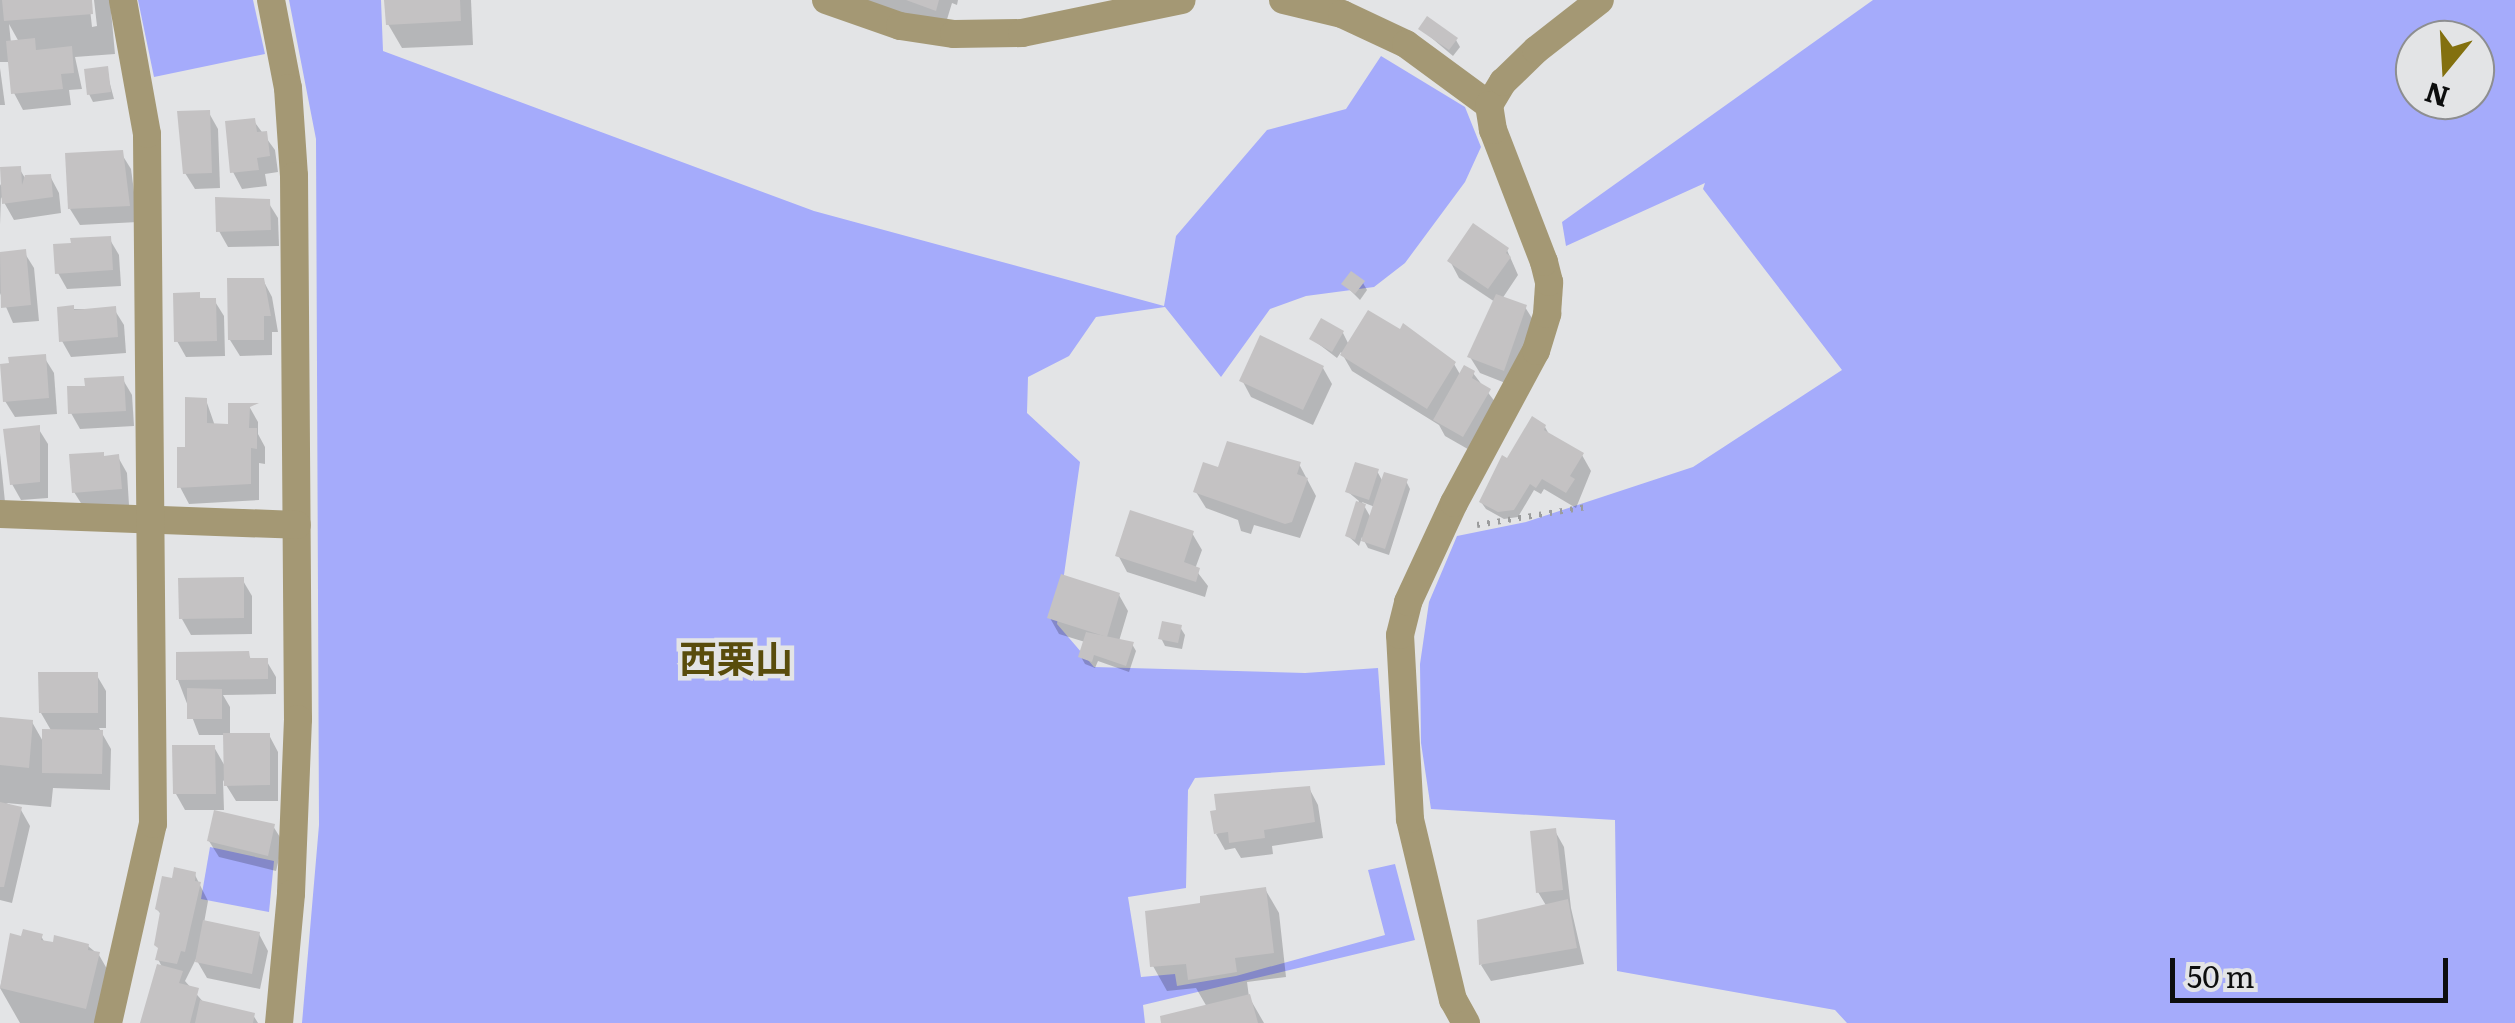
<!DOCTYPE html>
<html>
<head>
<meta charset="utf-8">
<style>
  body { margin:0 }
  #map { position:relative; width:2515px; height:1023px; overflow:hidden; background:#e3e4e6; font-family:Literata,"Noto Sans JP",serif }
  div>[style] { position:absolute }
  .green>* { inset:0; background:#a5abfb }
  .shadow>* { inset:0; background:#0003 }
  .building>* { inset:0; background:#c4c2c3 }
  .path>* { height:6px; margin-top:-3px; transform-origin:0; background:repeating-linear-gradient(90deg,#9b9c9d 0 2.5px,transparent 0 10.5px) }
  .minor>* { height:28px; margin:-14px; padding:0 14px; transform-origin:14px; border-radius:14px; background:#a49874 }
  .tertiary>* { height:28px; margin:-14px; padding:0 14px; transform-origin:14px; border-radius:14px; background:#a49874 }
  span { translate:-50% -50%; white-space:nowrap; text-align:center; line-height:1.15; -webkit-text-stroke:9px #e3e4e6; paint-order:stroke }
  .quarter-label { font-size:38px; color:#594c0c; font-weight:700 }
  .north { position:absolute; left:2395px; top:20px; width:100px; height:100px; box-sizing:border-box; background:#e3e4e6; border:2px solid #8d8e90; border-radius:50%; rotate:198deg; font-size:28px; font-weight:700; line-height:40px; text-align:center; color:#0d0e0e }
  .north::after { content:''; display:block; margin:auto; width:35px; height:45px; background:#83700f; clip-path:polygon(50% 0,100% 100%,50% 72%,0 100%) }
  .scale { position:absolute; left:2170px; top:958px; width:278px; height:45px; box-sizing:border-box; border:5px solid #0d0e0e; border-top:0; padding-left:12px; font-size:30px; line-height:35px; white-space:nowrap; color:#0d0e0e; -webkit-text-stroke:8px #e3e4e6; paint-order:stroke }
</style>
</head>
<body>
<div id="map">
  <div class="green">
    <div style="clip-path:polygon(138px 0,253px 0,265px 54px,154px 77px)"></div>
    <div style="clip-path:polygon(289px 0,381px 0,383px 51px,814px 211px,1164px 306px,1176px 236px,1267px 130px,1346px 109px,1381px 56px,1465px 107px,1481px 147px,1465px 182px,1405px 263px,1374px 287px,1306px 296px,1270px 309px,1221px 377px,1165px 307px,1096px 317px,1069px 356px,1028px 377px,1027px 413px,1080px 462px,1057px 624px,1094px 667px,1305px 673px,1378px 668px,1385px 765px,1195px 778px,1188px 790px,1186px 888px,1128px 897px,1141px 977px,1175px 974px,1177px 986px,1236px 976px,1385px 935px,1368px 870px,1395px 864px,1415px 940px,1143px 1005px,1145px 1023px,302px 1023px,319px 825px,316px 139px)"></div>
    <div style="clip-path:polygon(evenodd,1873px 0,2515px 0,2515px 1023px,1847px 1023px,1835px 1010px,1617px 971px,1615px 820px,1431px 809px,1421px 743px,1420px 664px,1429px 602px,1457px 536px,1526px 522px,1693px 467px,1842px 370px,1703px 189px,1705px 183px,1566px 246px,1562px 222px,1873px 0,2415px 40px,2475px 40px,2475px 100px,2415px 100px,2415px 40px)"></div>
    <div style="clip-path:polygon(210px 847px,274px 861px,269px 912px,201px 899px)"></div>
  </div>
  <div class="shadow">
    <div style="clip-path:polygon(evenodd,0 0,89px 0,92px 27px,97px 26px,94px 0,110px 0,115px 54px,75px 57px,82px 89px,69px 90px,71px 105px,23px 110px,14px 93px,11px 62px,0 62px,0 0,9px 24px,19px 42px,11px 43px,9px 24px)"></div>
    <div style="clip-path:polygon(387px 0,471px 0,473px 45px,402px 48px,388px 24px)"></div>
    <div style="clip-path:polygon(861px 0,958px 0,957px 5px,952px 3px,945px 26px,905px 13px,903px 18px)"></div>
    <div style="clip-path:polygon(1421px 29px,1456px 40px,1460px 47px,1453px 56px)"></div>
    <div style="clip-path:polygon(0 68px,5px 105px,0 105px)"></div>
    <div style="clip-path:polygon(106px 69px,114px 99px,93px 102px,89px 94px)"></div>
    <div style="clip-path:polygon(209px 113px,218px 129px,220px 188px,195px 189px,185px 173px)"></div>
    <div style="clip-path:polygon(253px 120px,275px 150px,278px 172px,265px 174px,267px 186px,242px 189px,233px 172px)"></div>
    <div style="clip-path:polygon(121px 153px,131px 169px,138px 222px,80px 225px,70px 209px)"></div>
    <div style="clip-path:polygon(19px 168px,25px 178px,50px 176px,59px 193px,61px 213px,14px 220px,1px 197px,0 225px,0 184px,3px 189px)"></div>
    <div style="clip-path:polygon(268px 202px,278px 218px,279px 246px,228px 247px,219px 231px)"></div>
    <div style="clip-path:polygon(109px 238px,119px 255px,121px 286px,67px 289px,58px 273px)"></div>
    <div style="clip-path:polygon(1507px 250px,1518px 275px,1502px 299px,1525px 307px,1535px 323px,1513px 386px,1480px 373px,1470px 357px,1495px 302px,1459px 278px,1450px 261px)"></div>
    <div style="clip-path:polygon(24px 252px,34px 268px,39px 321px,13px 323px,0 293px,0 254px)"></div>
    <div style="clip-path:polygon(263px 280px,272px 297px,278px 332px,272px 332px,272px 355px,240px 356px,230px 340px)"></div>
    <div style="clip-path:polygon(1363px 283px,1367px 290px,1360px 300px,1344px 284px)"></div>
    <div style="clip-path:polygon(198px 294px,202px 301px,214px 300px,224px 316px,225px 356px,186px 357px,177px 341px)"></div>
    <div style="clip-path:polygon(59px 309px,114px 309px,124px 325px,126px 353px,71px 357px,62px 341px)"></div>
    <div style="clip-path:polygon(1343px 333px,1349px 345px,1454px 364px,1461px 376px,1473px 373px,1499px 407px,1473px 452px,1445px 436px,1439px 425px,1352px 371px,1341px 352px,1337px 358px,1312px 339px)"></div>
    <div style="clip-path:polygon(44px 357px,54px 373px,57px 414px,15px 417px,5px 401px)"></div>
    <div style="clip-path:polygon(1323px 368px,1332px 384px,1313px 425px,1251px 397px,1242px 380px)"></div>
    <div style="clip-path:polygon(122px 378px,132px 395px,134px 426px,80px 429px,71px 413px,87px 388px)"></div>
    <div style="clip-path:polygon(206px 400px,215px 426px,231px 426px,249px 406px,258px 422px,258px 434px,265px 447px,265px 464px,259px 463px,259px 500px,189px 504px,180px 487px,187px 449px)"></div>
    <div style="clip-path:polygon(1545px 427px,1550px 436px,1582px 455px,1591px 471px,1576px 508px,1544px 489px,1541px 494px,1534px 490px,1518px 517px,1504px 519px,1486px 509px,1481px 502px)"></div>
    <div style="clip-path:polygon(38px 428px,48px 444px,48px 498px,21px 500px,12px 484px)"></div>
    <div style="clip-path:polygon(0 453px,5px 502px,0 503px)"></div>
    <div style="clip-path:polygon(118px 457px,127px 473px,129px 505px,84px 508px,74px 492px)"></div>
    <div style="clip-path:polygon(1299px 464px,1316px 496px,1300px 538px,1254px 525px,1251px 534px,1241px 531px,1238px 520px,1206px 508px,1196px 492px,1220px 470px)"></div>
    <div style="clip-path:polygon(evenodd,1377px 471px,1383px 482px,1406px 481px,1410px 489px,1389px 555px,1368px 548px,1362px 537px,1359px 546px,1348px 536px,1359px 501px,1348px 492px,1377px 471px,1362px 502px,1375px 507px,1371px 518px,1362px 502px)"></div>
    <div style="clip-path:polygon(1192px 533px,1202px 550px,1195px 569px,1208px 586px,1205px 597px,1127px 572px,1118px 555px)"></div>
    <div style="clip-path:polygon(242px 579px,252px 596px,252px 634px,191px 635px,182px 619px)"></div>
    <div style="clip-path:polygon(1119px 595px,1128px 611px,1119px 641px,1132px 644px,1136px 651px,1129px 672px,1098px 661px,1095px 668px,1085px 664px,1081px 657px,1085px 642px,1059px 634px,1050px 618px)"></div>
    <div style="clip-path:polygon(1180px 627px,1185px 635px,1182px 649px,1165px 646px,1161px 638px)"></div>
    <div style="clip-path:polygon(248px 654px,252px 661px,266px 660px,276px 677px,276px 694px,223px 695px,230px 707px,230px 736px,269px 735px,278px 752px,278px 801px,236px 801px,223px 780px,224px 810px,185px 810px,176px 794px,214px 747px,226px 768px,226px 735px,199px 735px,178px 680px)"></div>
    <div style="clip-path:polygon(96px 674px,106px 691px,106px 728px,99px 728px,111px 749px,110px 790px,53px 788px,51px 807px,6px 803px,21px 810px,30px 826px,12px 903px,0 900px,0 719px,32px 722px,45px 745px,52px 732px,41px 713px)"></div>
    <div style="clip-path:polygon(1309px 788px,1318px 805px,1323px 838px,1272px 846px,1273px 854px,1241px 858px,1235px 848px,1225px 850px,1216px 834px)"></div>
    <div style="clip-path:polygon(273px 826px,283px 842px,276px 871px,219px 857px,209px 841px)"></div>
    <div style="clip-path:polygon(1555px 831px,1564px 847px,1571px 908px,1584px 964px,1491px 981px,1481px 965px,1547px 907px,1538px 892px)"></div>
    <div style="clip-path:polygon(195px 875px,208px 901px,204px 923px,259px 934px,268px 951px,260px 989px,207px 978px,196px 959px,185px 981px,205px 1004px,253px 1015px,258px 1023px,143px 1023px,163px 969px,158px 959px,162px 916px,157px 909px,173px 881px)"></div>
    <div style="clip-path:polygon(1265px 889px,1279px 913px,1286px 977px,1247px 982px,1249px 997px,1264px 1023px,1164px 1023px,1207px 1007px,1196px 988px,1167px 991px,1153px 966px,1203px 905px)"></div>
    <div style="clip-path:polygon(12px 936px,41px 936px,45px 943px,88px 946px,99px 955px,122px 995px,115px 1023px,20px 1023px,0 988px)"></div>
  </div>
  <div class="building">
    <div style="clip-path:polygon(2px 0,92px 0,93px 14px,4px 21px)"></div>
    <div style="clip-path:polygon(384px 0,460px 0,461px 21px,386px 25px)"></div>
    <div style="clip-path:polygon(906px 0,939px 0,936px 11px)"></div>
    <div style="clip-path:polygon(1427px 16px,1458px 38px,1449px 50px,1418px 29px)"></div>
    <div style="clip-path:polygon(35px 38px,36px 50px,72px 46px,74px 73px,61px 74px,63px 89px,11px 94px,6px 41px)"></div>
    <div style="clip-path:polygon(108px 66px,111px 92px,87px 95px,84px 69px)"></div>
    <div style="clip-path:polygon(210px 110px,212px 173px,183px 174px,177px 111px)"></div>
    <div style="clip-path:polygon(255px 118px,257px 132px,267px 131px,270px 156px,257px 158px,259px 170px,230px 173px,225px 121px)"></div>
    <div style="clip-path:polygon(123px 150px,130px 206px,68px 209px,65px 153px)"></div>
    <div style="clip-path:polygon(21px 166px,22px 185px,25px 175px,51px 174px,53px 197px,2px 204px,0 167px)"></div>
    <div style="clip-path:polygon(215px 197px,270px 199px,271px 230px,216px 232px)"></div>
    <div style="clip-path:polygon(1473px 223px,1509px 248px,1506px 253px,1511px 257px,1488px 289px,1447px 261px)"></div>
    <div style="clip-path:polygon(111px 236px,113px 270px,55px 274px,53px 244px,71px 243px,70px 238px)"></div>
    <div style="clip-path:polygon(26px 249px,31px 305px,1px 308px,0 252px)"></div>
    <div style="clip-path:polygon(1351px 271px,1365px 281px,1355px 294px,1341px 284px)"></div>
    <div style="clip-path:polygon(227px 278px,264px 278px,271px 316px,264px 316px,264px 340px,228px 340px)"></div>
    <div style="clip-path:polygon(200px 292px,200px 298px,216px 298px,217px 341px,174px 342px,173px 293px)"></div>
    <div style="clip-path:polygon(1496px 294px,1527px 305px,1504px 371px,1467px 357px)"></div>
    <div style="clip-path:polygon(74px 305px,74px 310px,116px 306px,118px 337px,59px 342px,57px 307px)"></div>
    <div style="clip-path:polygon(1368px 310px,1400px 329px,1403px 323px,1456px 362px,1427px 409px,1340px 355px)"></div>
    <div style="clip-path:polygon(1321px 318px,1344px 331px,1332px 352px,1309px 339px)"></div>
    <div style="clip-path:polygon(1260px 335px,1324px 366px,1303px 410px,1239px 381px)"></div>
    <div style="clip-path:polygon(46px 354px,49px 398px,3px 402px,0 364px,9px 363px,8px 357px)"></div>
    <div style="clip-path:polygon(1464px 365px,1475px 371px,1472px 378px,1491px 389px,1463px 437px,1433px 420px)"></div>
    <div style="clip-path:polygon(124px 376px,126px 411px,68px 414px,67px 386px,85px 386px,84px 378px)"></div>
    <div style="clip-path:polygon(185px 397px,207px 398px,207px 423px,228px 424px,228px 403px,259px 403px,250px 407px,249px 428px,257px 428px,257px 449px,251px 448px,251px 484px,177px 488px,177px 447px,185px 447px)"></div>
    <div style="clip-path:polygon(1532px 416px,1546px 425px,1544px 430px,1584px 453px,1570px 476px,1575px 479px,1566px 493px,1542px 479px,1536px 488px,1530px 484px,1514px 510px,1498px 512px,1479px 502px,1502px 455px,1507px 458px)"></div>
    <div style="clip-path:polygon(40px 425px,40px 482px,10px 485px,3px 429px)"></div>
    <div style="clip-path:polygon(1227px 441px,1301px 462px,1297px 474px,1308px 478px,1292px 522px,1285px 524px,1193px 492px,1203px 462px,1218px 467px)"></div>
    <div style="clip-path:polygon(104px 452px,104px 456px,119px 454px,122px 489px,72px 493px,69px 454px)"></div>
    <div style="clip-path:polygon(1355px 462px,1379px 469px,1369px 500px,1345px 492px)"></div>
    <div style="clip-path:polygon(1384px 472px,1408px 479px,1385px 549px,1361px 541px)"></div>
    <div style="clip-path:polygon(1356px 501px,1366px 504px,1355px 540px,1345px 536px)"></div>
    <div style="clip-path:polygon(1130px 510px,1194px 531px,1184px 562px,1200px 568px,1196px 582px,1115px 556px)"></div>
    <div style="clip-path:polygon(1061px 574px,1120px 593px,1107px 637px,1047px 618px)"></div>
    <div style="clip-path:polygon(244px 577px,244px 618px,179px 619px,178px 578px)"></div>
    <div style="clip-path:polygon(1162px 621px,1182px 625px,1178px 643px,1158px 639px)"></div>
    <div style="clip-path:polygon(1086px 632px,1134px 642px,1126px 666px,1094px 655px,1092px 662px,1078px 657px)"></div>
    <div style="clip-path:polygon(249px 651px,250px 658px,268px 658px,268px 679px,176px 680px,176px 652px)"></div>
    <div style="clip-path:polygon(38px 672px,98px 672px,98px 713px,39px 713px)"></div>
    <div style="clip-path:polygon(187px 688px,222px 689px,222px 719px,187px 719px)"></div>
    <div style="clip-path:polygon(0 717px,33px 720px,29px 768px,0 765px)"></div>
    <div style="clip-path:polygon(42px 729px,103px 730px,102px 774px,42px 773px)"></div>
    <div style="clip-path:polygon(223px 733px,270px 733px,270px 785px,224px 786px)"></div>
    <div style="clip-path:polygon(172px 745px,215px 745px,216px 794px,173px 794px)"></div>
    <div style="clip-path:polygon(1310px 786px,1315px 822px,1264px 830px,1265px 838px,1229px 843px,1228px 832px,1214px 834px,1210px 811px,1216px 810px,1214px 794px)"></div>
    <div style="clip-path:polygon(0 802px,22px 807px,4px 887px,0 887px)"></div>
    <div style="clip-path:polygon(214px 810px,275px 824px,268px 856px,207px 841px)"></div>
    <div style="clip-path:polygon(1556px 828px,1563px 890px,1536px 893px,1530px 831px)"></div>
    <div style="clip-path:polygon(174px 867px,196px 872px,195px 881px,201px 882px,185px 952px,181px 951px,177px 964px,155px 960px,158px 948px,154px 945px,160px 912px,155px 909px,162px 876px,172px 878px)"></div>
    <div style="clip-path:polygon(1266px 887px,1274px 953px,1235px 958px,1237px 972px,1188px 980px,1186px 964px,1150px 967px,1145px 911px,1200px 903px,1200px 896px)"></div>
    <div style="clip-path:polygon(1568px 899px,1577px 948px,1479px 965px,1477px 920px)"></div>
    <div style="clip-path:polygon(203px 920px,260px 932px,252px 974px,195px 962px)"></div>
    <div style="clip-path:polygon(23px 929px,43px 934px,41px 940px,53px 942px,54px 935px,89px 944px,88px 950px,100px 952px,86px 1009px,0 988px,10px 933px,21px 936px)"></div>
    <div style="clip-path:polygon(157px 964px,183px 971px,179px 983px,199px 988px,190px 1023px,140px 1023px)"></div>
    <div style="clip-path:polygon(1250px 994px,1258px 1023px,1161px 1023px,1160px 1016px)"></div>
    <div style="clip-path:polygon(200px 1000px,255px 1013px,253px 1023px,195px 1023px)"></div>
  </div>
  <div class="path">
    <div style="left:1477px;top:525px;width:111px;rotate:-9.3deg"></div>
  </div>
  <div class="minor">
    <div style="left:271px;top:0;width:90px;rotate:79.1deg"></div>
    <div style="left:288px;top:88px;width:88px;rotate:86.1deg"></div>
    <div style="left:294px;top:176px;width:543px;rotate:89.58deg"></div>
    <div style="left:298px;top:719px;width:175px;rotate:92.3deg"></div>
    <div style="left:291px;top:894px;width:130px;rotate:95.3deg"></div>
    <div style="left:826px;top:0;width:78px;rotate:19.4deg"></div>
    <div style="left:900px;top:26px;width:55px;rotate:8.4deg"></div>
    <div style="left:954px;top:34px;width:68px;rotate:-0.8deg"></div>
    <div style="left:1022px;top:33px;width:163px;rotate:-11.7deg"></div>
    <div style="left:1283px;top:0;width:61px;rotate:13.3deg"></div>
    <div style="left:1342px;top:14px;width:71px;rotate:25.1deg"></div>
    <div style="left:1406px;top:44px;width:103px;rotate:36.3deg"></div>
    <div style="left:1489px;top:105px;width:27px;rotate:-59deg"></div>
    <div style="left:1503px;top:82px;width:46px;rotate:-44.1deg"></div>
    <div style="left:1536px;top:50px;width:81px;rotate:-38deg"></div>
    <div style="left:0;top:514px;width:297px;rotate:2.1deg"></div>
    <div style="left:108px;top:1023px;width:204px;rotate:-77.3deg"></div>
    <div style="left:153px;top:824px;width:690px;rotate:-90.5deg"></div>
    <div style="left:147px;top:134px;width:136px;rotate:-100.2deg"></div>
  </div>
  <div class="tertiary">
    <div style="left:1466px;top:1023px;width:26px;rotate:-119deg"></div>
    <div style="left:1453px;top:1000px;width:186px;rotate:-103.4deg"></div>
    <div style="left:1410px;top:819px;width:184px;rotate:-93.1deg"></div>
    <div style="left:1400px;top:635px;width:34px;rotate:-76deg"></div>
    <div style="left:1408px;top:602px;width:109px;rotate:-65.1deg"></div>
    <div style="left:1454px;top:503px;width:173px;rotate:-61.7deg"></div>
    <div style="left:1536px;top:351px;width:39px;rotate:-73deg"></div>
    <div style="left:1547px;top:314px;width:32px;rotate:-86deg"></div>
    <div style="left:1549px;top:282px;width:21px;rotate:-104deg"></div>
    <div style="left:1544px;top:262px;width:142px;rotate:-111.1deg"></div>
    <div style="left:1493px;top:130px;width:25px;rotate:-99deg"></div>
  </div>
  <div class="quarter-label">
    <span style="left:736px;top:657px">西栗山</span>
  </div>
  <div class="north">N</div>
  <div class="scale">50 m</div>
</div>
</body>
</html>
